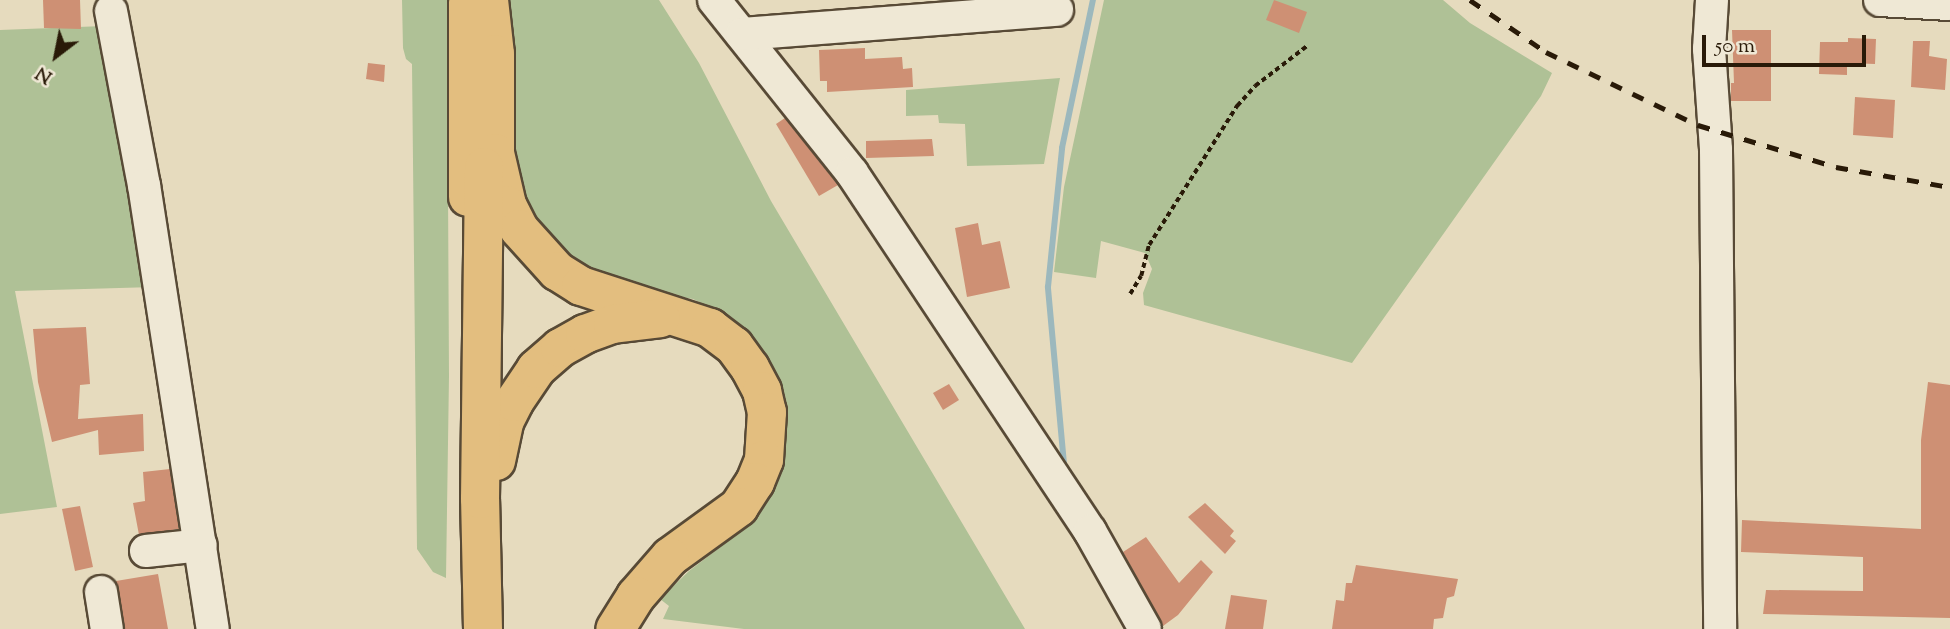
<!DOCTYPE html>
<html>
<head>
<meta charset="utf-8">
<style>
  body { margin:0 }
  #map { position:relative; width:1950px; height:629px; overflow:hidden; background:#e6dbbe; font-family:"Sorts Mill Goudy",serif }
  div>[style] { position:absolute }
  .green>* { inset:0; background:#afc196 }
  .stream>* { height:6px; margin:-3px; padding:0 3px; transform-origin:3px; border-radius:3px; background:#9cb8bd }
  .building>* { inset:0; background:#ce9074 }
  .path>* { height:3.5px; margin-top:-1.75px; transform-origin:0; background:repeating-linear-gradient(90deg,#291a08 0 5px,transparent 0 8.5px) }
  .roads { filter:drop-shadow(2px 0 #584a36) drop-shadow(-2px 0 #584a36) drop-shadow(0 2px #584a36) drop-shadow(0 -2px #584a36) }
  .minor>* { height:32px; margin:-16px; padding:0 16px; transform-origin:16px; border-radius:16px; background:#efe8d5 }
  .highway>* { height:38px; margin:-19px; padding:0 19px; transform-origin:19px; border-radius:19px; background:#e3be7f }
  .rail>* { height:5px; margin-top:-2.5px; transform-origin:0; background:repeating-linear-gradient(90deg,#291a08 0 12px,transparent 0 24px) }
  span { translate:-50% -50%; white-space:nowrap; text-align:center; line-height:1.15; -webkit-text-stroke:5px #efe8d5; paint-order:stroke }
  .north { position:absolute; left:21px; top:21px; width:70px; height:70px; -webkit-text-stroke:5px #efe8d5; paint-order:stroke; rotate:212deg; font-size:19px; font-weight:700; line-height:28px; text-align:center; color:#291a08 }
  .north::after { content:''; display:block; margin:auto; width:24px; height:32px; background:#291a08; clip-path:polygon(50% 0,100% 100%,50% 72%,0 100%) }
  .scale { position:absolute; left:1702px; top:35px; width:164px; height:32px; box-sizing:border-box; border:4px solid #291a08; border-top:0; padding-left:9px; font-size:21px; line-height:24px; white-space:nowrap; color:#291a08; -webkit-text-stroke:5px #efe8d5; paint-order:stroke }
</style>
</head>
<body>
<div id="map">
  <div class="green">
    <div style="clip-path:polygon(402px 0,447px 0,449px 376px,446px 578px,433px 572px,417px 549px,412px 64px,406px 59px,403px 48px)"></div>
    <div style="clip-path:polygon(499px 0,659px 0,699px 63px,771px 201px,1025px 629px,744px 629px,663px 619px,669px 606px,660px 599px,689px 571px,719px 548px,715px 541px,770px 475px,722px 313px,693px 299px,638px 290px,583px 271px,519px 207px)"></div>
    <div style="clip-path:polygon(1104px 0,1443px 0,1470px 23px,1552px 73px,1541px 96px,1352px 363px,1144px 305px,1143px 293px,1152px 269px,1145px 253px,1101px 241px,1096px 278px,1054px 272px,1064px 187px)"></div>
    <div style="clip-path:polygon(104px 26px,154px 287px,15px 291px,57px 507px,0 514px,0 30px)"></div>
    <div style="clip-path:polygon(1060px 78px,1044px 164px,967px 166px,965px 124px,939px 123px,938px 115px,906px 116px,906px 90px)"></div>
  </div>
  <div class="stream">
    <div style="left:1064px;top:464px;width:178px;rotate:-95.2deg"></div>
    <div style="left:1048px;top:287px;width:140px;rotate:-84.2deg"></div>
    <div style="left:1062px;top:148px;width:151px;rotate:-78.2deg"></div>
  </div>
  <div class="building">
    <div style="clip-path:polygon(43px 0,80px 0,81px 29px,44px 28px)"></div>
    <div style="clip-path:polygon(1274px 0,1307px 12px,1299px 33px,1266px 20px)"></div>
    <div style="clip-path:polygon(1732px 30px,1771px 30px,1771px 101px,1731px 101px,1731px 83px,1734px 83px)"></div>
    <div style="clip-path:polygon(1848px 38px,1876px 39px,1875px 64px,1847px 63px,1847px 75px,1819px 74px,1820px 42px,1848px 42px)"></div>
    <div style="clip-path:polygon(1913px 41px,1930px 41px,1929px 56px,1947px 59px,1945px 90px,1911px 87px)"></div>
    <div style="clip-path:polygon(865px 48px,865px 59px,902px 57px,903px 69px,912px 68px,913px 87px,827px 92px,827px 81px,820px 81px,819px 50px)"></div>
    <div style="clip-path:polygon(368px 63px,385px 65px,384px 82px,366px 79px)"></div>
    <div style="clip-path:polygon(1855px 97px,1895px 100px,1893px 138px,1853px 135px)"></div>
    <div style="clip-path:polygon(785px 118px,801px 138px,838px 185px,819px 196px,776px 124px)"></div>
    <div style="clip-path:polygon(932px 139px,934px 156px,866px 158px,866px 141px)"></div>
    <div style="clip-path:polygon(978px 223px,982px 245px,1000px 241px,1010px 288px,967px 297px,955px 228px)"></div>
    <div style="clip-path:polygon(86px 327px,90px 384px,80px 385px,78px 419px,143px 414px,144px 451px,99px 455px,98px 430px,52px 442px,38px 382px,33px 329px)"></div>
    <div style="clip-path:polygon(1928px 382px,1950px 385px,1950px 618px,1763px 614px,1766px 590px,1863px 591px,1863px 557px,1741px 552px,1742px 520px,1921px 529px,1921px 440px)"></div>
    <div style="clip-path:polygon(949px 384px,959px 400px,943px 410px,933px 393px)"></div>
    <div style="clip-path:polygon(170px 469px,179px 529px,139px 535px,133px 503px,145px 501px,143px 472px)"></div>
    <div style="clip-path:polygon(1205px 503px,1234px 531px,1230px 536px,1236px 541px,1225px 554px,1188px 517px)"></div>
    <div style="clip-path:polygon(80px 506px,93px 567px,75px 571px,62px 509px)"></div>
    <div style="clip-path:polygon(1146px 537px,1179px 583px,1201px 560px,1213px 572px,1178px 615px,1163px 626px,1123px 552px)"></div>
    <div style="clip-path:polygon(1356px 565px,1458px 579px,1454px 596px,1447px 598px,1443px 618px,1434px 619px,1433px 629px,1332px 629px,1336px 600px,1344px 601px,1346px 583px,1352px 583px)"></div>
    <div style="clip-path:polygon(158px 574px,168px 629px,125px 629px,116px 581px)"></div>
    <div style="clip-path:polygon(1231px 595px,1267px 600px,1263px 629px,1225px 629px)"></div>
  </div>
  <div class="path">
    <div style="left:1130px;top:294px;width:21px;rotate:-59deg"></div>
    <div style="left:1141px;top:276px;width:32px;rotate:-76deg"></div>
    <div style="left:1149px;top:245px;width:165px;rotate:-57.7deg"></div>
    <div style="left:1237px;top:106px;width:27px;rotate:-48deg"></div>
    <div style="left:1255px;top:86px;width:66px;rotate:-37.6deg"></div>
  </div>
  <div class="roads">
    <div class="minor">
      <div style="left:714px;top:0;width:221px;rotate:51.4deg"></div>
      <div style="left:852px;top:173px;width:430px;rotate:56.4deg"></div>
      <div style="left:1090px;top:531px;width:112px;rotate:60.7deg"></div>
      <div style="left:1712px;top:0;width:49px;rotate:93.5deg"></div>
      <div style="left:1709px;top:49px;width:101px;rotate:86deg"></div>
      <div style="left:1716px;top:150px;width:479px;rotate:89.5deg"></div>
      <div style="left:1880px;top:0;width:70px;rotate:3.3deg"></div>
      <div style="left:111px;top:11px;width:177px;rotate:79.3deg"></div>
      <div style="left:144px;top:185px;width:449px;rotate:81.2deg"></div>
      <div style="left:742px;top:34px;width:316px;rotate:-4.4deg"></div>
      <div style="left:146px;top:551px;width:55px;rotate:-6.2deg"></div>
      <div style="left:101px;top:592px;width:37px;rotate:81deg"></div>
    </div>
    <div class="highway">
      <div style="left:489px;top:0;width:54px;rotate:83.7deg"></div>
      <div style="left:495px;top:54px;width:99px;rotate:90deg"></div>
      <div style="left:495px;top:153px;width:53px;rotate:77deg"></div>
      <div style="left:507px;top:205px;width:27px;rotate:63deg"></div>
      <div style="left:519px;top:229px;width:57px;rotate:47.9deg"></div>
      <div style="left:557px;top:271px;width:28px;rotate:32deg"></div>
      <div style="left:581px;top:286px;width:136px;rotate:18deg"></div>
      <div style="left:710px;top:328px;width:30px;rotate:37deg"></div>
      <div style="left:734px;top:346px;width:27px;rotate:54deg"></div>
      <div style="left:750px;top:368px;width:26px;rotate:62deg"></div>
      <div style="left:762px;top:391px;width:22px;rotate:77deg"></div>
      <div style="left:767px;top:412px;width:48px;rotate:93.6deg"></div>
      <div style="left:764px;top:460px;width:24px;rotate:112deg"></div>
      <div style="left:755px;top:482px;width:30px;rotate:123deg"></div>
      <div style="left:739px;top:507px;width:85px;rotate:144.1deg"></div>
      <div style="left:670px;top:557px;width:52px;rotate:131.1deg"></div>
      <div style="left:636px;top:596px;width:39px;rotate:122deg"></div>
      <div style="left:468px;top:197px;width:195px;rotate:-90deg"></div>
      <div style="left:496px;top:461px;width:40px;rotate:-78deg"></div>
      <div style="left:504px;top:422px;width:22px;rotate:-63deg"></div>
      <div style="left:514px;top:402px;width:40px;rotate:-56deg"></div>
      <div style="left:536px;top:369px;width:32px;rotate:-41deg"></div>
      <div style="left:560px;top:348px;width:29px;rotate:-29deg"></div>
      <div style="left:585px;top:334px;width:30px;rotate:-20deg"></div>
      <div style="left:613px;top:324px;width:48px;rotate:-7.1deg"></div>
      <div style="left:483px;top:629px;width:130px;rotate:-91.3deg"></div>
      <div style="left:480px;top:499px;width:332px;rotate:-89.3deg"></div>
    </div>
  </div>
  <div class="rail">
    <div style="left:1470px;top:0;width:92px;rotate:34.4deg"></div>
    <div style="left:1546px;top:52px;width:169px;rotate:25.7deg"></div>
    <div style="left:1698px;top:125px;width:144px;rotate:16.9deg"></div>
    <div style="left:1836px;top:167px;width:116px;rotate:10deg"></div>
  </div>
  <div class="north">N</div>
  <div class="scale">50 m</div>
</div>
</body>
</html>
